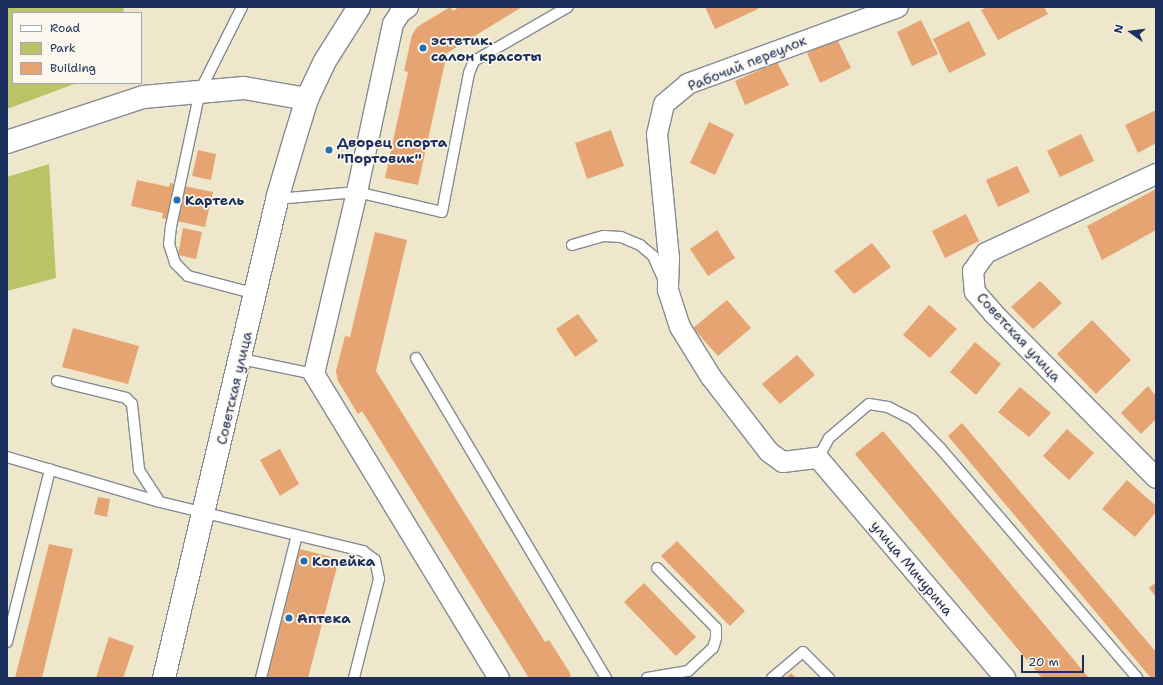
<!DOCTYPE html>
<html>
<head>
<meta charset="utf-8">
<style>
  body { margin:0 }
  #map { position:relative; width:1163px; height:685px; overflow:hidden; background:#eee7cc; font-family:"Shantell Sans",sans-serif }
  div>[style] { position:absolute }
  .green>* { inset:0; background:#b8c466 }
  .building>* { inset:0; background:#e6a472 }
  .roads { filter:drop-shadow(1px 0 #848b95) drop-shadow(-1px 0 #848b95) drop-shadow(0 1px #848b95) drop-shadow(0 -1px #848b95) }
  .lane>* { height:10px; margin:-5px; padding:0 5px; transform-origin:5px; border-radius:5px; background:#fff }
  .street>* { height:20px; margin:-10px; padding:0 10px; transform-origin:10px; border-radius:10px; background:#fff }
  .secondary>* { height:22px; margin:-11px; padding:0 11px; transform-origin:11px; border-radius:11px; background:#fff }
  .dots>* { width:11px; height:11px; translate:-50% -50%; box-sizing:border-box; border:2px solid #fbf7ec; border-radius:50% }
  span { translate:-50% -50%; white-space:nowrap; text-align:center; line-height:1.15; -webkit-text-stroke:3.5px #fbf7ec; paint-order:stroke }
  .poi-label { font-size:14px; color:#1b2f5e; font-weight:700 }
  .left { translate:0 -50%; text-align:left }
  .street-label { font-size:14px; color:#1b2f5e }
  .frame { position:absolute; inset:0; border:8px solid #1b2f5e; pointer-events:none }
  .legend { position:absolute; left:12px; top:12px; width:130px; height:72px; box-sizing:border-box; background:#fbf7ec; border:1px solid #a1a7b3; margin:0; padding:5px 7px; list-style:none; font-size:12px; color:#1b2f5e }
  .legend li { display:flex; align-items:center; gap:8px; height:20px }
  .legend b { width:20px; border:1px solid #a1a7b3 }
  .north { position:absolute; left:1111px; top:12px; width:40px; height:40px; -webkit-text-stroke:3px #fbf7ec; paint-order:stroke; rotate:284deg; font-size:11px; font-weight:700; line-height:16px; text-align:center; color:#1b2f5e }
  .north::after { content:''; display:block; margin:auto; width:14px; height:18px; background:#1b2f5e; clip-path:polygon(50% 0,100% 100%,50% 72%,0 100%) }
  .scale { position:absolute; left:1021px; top:655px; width:63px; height:18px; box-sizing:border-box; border:2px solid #1b2f5e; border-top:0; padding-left:5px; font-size:12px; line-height:14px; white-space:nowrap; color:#1b2f5e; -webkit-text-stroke:3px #fbf7ec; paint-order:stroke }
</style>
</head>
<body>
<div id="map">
  <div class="green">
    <div style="clip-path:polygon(7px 7px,124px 7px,123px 13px,13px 13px,13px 83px,77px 83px,7px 109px)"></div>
    <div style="clip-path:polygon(49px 164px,56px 278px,7px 291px,7px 177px)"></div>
  </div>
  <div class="building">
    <div style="clip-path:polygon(450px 7px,453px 11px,459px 7px,522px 7px,447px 53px,418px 185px,385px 178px,408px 72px,404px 71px,412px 35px,417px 27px)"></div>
    <div style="clip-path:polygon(705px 7px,757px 7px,758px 9px,715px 29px)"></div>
    <div style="clip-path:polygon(988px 7px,1044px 7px,1048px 14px,998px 40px,981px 10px)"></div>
    <div style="clip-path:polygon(921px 20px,938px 54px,912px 66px,897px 32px)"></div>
    <div style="clip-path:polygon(969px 21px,986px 55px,949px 73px,933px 39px)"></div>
    <div style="clip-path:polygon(837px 39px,851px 68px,820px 83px,807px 53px)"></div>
    <div style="clip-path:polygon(777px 62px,789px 85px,745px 105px,735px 81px)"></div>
    <div style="clip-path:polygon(1156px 110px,1156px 143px,1138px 153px,1125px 125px)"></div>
    <div style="clip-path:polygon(709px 122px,734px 134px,715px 175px,690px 163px)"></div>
    <div style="clip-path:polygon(611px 130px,624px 166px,587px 179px,575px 143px)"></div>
    <div style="clip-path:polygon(1081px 134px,1094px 161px,1060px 177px,1047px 151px)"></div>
    <div style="clip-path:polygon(198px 150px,216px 154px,211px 180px,192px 176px)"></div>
    <div style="clip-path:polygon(1017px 166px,1030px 192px,998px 207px,986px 180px)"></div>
    <div style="clip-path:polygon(137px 180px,169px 187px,170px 183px,213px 192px,205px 227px,162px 218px,163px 213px,131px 206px)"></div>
    <div style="clip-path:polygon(1156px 189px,1156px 230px,1102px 260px,1087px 226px)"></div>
    <div style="clip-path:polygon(966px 214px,979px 241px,945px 258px,932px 231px)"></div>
    <div style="clip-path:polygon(183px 228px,202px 232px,196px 259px,178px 255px)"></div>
    <div style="clip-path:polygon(717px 230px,735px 258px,708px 276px,690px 249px)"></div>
    <div style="clip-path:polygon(375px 232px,407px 240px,376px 371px,545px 642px,549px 640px,570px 673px,571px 678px,529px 678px,362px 411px,358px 414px,338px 381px,336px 371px,345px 336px,350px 337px)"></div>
    <div style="clip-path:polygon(872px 243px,891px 267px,854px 294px,834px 271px)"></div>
    <div style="clip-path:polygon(1040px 281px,1062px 303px,1033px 329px,1011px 307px)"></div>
    <div style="clip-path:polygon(727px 300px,751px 328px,718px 356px,693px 328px)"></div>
    <div style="clip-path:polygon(929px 305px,957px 329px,930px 358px,903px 335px)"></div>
    <div style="clip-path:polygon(578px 314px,598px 341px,575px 357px,556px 329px)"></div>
    <div style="clip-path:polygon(1092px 320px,1131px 360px,1096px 394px,1057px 354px)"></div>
    <div style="clip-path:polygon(73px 328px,139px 346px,128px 384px,62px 367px)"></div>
    <div style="clip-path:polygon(975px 342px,1001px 364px,976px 395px,950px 372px)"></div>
    <div style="clip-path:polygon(797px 355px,815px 375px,780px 404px,762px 384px)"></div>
    <div style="clip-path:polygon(1148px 386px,1156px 396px,1156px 419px,1141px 434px,1121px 413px)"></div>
    <div style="clip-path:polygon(1020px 387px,1051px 413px,1029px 437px,998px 412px)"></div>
    <div style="clip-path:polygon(962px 423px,1156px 652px,1156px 678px,1151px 678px,948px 436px)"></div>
    <div style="clip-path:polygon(1067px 429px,1094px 453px,1069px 480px,1043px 456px)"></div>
    <div style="clip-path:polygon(883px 431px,1089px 678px,1042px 678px,855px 454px)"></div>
    <div style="clip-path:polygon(280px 449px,299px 484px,280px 496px,260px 460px)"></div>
    <div style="clip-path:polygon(1127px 480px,1156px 506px,1156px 512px,1135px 537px,1102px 509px)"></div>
    <div style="clip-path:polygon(98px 497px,110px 499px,107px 517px,94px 514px)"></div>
    <div style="clip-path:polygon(677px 541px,745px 611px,730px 626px,661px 556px)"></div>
    <div style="clip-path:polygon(49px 544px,73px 549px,42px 678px,15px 678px)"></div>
    <div style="clip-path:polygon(300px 549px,339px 559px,308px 678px,267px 678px)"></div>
    <div style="clip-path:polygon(1156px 582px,1156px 597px,1149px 588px)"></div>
    <div style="clip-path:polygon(644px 583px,696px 637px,676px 656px,624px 602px)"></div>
    <div style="clip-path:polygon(109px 637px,134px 646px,123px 678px,96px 678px)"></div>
    <div style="clip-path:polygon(791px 673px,796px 678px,786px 678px)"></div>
  </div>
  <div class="roads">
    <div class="lane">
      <div style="left:242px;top:7px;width:94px;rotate:116.6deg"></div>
      <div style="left:200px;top:91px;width:138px;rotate:102.1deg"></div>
      <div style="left:171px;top:226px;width:18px;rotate:96deg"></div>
      <div style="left:169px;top:244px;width:20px;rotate:72deg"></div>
      <div style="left:175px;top:263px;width:18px;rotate:45deg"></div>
      <div style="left:188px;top:276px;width:70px;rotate:14.8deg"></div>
      <div style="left:277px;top:199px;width:80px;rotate:-5deg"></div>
      <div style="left:357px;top:192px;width:87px;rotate:13.2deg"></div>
      <div style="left:442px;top:212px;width:142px;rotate:-79deg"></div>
      <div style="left:469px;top:73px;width:13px;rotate:-67deg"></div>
      <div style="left:474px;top:61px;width:108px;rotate:-29.9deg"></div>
      <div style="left:572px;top:245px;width:33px;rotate:-16deg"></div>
      <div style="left:604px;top:236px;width:17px;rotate:3deg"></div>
      <div style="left:621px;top:237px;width:21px;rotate:23deg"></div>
      <div style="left:640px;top:245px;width:17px;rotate:40deg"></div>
      <div style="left:653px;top:256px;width:27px;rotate:66deg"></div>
      <div style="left:416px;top:358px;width:372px;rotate:59.3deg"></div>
      <div style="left:241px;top:359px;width:75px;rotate:11.6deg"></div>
      <div style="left:57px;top:381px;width:71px;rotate:13.8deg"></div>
      <div style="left:126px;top:398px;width:8px;rotate:45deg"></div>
      <div style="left:132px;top:404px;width:66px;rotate:83.9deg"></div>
      <div style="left:139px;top:470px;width:38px;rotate:57deg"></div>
      <div style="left:7px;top:457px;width:159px;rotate:16.4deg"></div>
      <div style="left:160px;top:502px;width:209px;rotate:13.6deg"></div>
      <div style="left:363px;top:551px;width:15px;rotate:37deg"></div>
      <div style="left:375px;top:560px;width:19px;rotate:78deg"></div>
      <div style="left:379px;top:579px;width:102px;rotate:104.2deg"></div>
      <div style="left:818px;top:458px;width:23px;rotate:-61deg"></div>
      <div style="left:829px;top:438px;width:52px;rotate:-40.4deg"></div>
      <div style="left:869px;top:404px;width:19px;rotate:9deg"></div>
      <div style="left:888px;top:407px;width:28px;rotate:27deg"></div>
      <div style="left:913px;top:420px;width:40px;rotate:46deg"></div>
      <div style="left:941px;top:449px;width:301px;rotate:49.4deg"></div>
      <div style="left:7px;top:642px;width:178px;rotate:-76deg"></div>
      <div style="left:261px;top:678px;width:147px;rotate:-75.9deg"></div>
      <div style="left:647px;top:678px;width:42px;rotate:-9.7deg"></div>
      <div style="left:688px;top:671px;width:34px;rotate:-43deg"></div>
      <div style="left:713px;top:648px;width:10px;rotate:-73deg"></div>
      <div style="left:716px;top:638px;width:10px;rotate:-90deg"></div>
      <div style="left:716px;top:628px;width:84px;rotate:-134.5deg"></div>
      <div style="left:772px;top:678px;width:40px;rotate:-40deg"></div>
      <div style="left:803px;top:652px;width:37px;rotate:45deg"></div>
    </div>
    <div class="street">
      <div style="left:408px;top:7px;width:10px;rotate:143deg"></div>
      <div style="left:400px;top:13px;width:13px;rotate:122deg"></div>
      <div style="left:393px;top:24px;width:172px;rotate:102.1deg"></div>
      <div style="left:357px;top:192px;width:187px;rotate:103.3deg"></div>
      <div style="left:314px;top:374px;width:356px;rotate:58.7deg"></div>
      <div style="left:898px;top:7px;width:224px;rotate:159.9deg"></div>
      <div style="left:688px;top:84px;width:31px;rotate:140deg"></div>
      <div style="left:664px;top:104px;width:31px;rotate:103deg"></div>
      <div style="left:657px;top:134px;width:125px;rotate:84.5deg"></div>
      <div style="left:669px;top:258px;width:32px;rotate:92deg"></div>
      <div style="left:668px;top:290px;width:39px;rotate:72deg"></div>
      <div style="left:680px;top:327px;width:59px;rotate:58.2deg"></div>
      <div style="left:711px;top:377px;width:95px;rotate:52.3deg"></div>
      <div style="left:769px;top:452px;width:17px;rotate:36deg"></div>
      <div style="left:783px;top:462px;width:35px;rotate:-7deg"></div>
      <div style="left:818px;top:458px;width:289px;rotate:49.6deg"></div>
      <div style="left:1156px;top:174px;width:187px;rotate:155.1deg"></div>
      <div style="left:986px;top:253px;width:22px;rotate:126deg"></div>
      <div style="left:973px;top:271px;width:21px;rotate:85deg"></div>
      <div style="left:975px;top:292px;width:28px;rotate:49deg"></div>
      <div style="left:993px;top:313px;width:232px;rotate:45.3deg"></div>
    </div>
    <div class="secondary">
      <div style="left:7px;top:142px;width:143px;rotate:-18.3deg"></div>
      <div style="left:143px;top:97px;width:101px;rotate:-5.1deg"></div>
      <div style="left:244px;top:88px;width:64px;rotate:9.9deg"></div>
      <div style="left:164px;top:678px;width:492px;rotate:-76.7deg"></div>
      <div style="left:277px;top:199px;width:64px;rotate:-73.6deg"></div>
      <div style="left:295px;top:138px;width:41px;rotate:-72.9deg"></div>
      <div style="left:307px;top:99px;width:42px;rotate:-64.7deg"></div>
      <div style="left:325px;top:61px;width:64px;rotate:-57.8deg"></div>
    </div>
  </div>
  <div class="dots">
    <div style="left:423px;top:48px;background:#1f6fb2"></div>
    <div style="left:329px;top:150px;background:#1f6fb2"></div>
    <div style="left:177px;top:200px;background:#1f6fb2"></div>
    <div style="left:304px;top:561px;background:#1f6fb2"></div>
    <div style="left:289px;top:618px;background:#1f6fb2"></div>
  </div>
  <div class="poi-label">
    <span class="left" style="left:431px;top:48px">эстетик.<br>салон красоты</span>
    <span class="left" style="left:337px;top:150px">Дворец спорта<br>"Портовик"</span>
    <span class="left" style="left:185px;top:200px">Картель</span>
    <span class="left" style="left:312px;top:561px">Копейка</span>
    <span class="left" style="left:297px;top:618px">Аптека</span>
  </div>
  <div class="street-label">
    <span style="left:747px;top:63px;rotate:-22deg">Рабочий переулок</span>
    <span style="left:1019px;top:337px;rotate:47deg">Советская улица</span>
    <span style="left:234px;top:388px;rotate:-77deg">Советская улица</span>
    <span style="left:912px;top:568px;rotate:50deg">улица Мичурина</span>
  </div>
  <div class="frame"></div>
  <ul class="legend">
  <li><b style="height:5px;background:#fff"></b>Road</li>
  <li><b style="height:11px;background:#b8c466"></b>Park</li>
  <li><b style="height:11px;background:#e6a472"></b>Building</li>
  </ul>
  <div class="north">N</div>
  <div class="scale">20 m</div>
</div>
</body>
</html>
